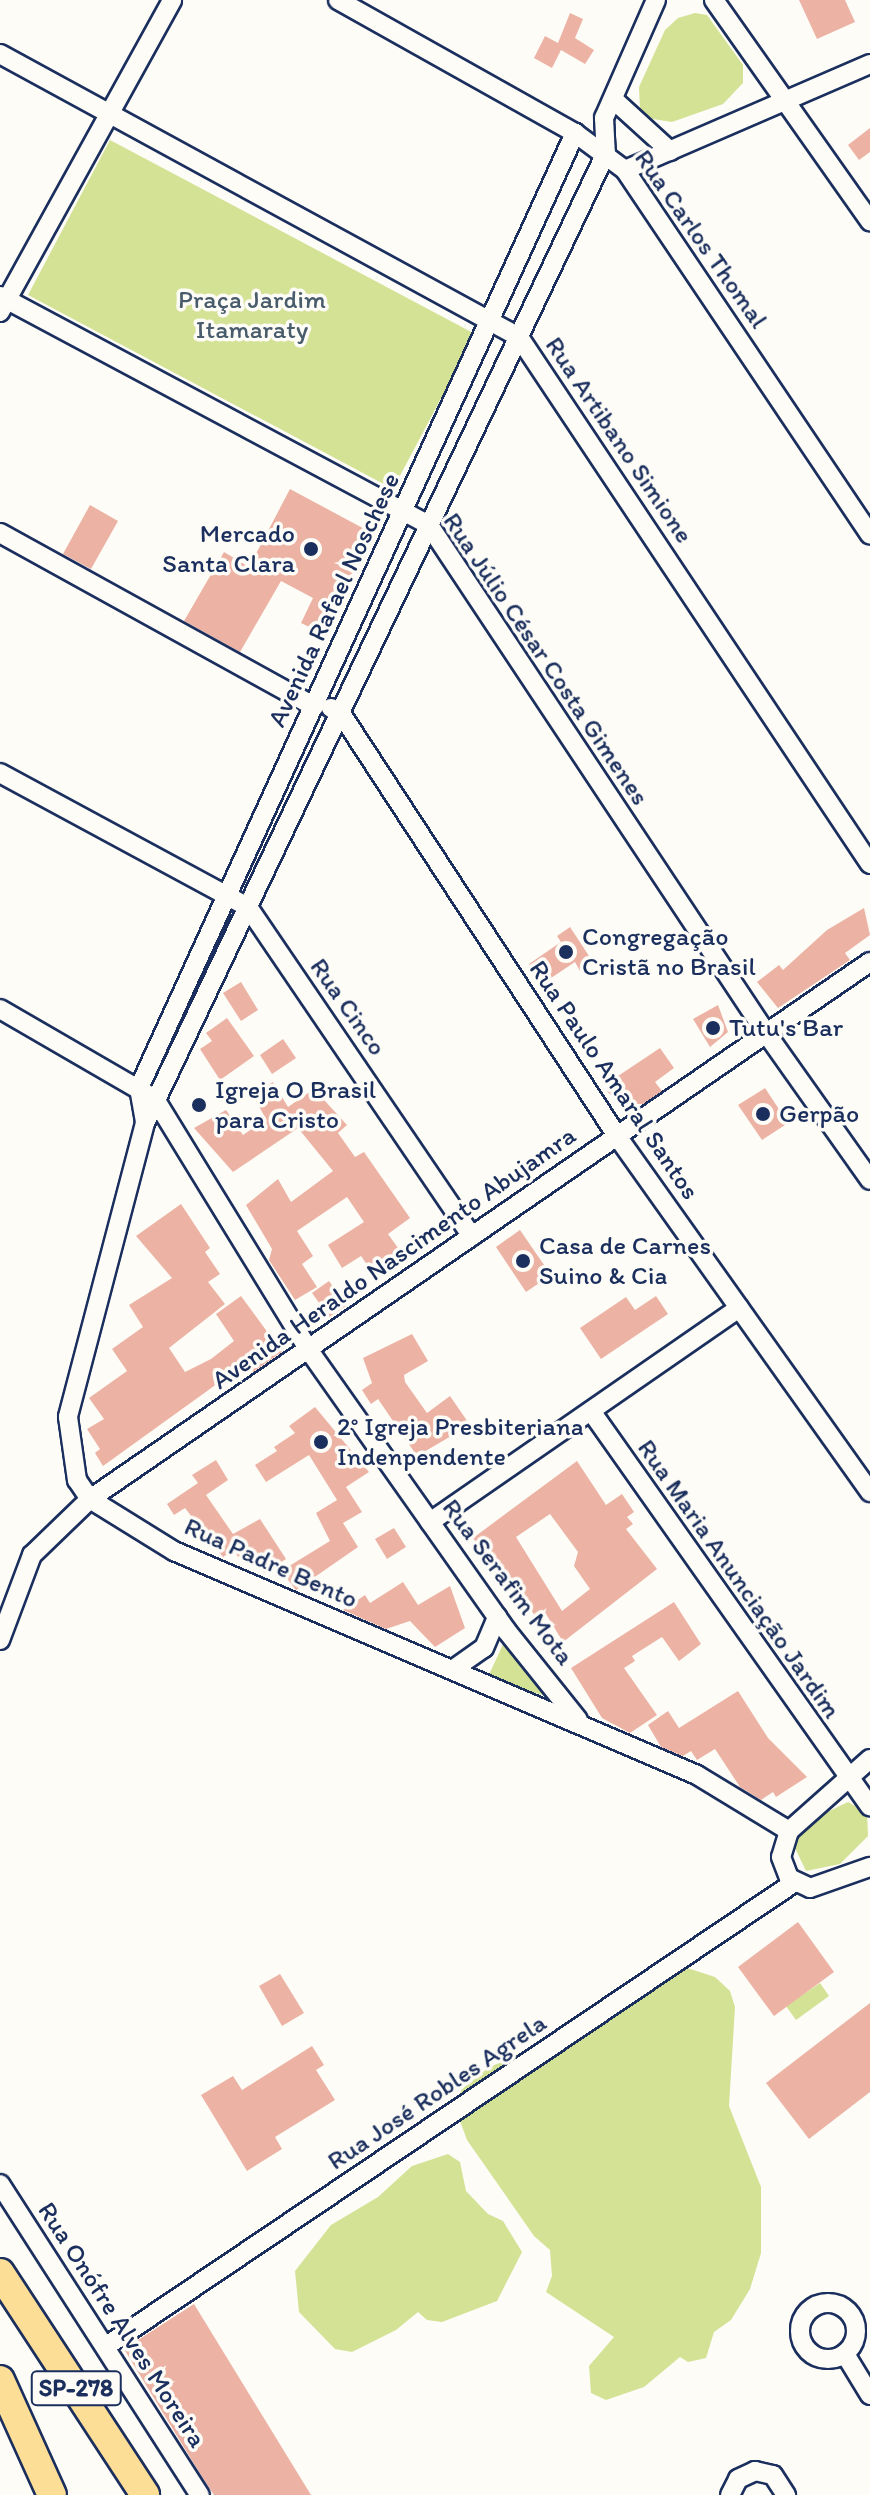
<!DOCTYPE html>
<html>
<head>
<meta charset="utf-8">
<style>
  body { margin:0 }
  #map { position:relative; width:870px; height:2495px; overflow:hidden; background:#fdfcf7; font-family:Itim,sans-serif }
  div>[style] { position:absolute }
  .green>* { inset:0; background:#d4e295 }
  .building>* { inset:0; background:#ecb3a4 }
  .roads { filter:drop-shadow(2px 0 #1b2f5e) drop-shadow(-2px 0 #1b2f5e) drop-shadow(0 2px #1b2f5e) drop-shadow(0 -2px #1b2f5e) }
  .minor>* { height:18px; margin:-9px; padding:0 9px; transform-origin:9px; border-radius:9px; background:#fdfcf7 }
  .minor>.ring { margin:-9px; padding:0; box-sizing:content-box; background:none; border:18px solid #fdfcf7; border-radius:50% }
  .primary>* { height:28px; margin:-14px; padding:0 14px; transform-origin:14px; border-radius:14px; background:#fcde96 }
  .dots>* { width:22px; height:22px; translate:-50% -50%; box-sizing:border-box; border:4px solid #fdfcf7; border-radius:50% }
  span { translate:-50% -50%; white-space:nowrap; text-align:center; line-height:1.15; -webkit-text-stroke:7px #fdfcf7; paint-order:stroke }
  .shield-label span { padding:2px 6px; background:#fdfcf7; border:2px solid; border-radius:6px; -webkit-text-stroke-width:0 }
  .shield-label { font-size:24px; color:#1b2f5e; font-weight:700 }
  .street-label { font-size:26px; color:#1b2f5e }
  .park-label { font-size:26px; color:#495c6c }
  .poi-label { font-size:26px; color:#1b2f5e }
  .right { translate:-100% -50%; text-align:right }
  .left { translate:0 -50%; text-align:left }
</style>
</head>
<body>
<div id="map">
  <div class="green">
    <div style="clip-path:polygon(695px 13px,707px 15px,743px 65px,743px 83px,723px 104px,672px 122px,653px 119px,640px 110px,639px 87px,665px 30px,678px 18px)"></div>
    <div style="clip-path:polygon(110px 140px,475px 334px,393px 489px,28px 295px)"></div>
    <div style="clip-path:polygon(505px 1640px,553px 1698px,487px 1679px)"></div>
    <div style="clip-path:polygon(848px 1802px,867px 1813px,868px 1836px,840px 1864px,806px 1871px,795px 1848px,799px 1835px,811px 1820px)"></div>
    <div style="clip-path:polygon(681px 1966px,715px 1977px,730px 1991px,735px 2007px,729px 2106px,761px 2187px,761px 2253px,750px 2289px,731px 2320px,714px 2332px,706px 2358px,688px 2362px,680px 2357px,644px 2387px,606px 2400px,591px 2393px,589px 2366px,614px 2337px,546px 2292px,552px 2276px,550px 2250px,534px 2236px,467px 2140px,460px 2121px,461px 2090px,488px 2068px,553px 2038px)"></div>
    <div style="clip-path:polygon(820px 1983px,829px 1996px,796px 2020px,786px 2006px)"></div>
    <div style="clip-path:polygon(448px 2154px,460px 2162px,466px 2191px,488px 2214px,503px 2221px,522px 2252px,497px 2301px,442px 2322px,427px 2320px,418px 2312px,396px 2330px,352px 2352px,335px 2349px,299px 2312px,295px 2271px,331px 2225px,378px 2197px,412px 2166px)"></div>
  </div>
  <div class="building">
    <div style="clip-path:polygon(799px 0,845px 0,855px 22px,817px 39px)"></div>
    <div style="clip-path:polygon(570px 13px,583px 19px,575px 38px,594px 50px,585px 64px,561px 50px,552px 68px,534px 58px,545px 36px,558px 43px)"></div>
    <div style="clip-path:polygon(870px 128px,870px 152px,859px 160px,848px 145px)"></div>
    <div style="clip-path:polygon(290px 489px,372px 533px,322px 633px,301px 623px,313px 598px,281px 581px,240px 652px,184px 621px,224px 552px,249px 567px)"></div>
    <div style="clip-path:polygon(90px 505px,118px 521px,91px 569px,63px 554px)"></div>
    <div style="clip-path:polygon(864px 908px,870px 935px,845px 953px,850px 960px,778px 1008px,757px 982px,779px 965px,783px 970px,827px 930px)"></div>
    <div style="clip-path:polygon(570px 927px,593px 962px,580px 971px,575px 962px,542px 984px,529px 964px,561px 942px,557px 936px)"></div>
    <div style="clip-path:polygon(241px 982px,258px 1010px,241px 1021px,223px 993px)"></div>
    <div style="clip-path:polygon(718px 1005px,728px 1032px,710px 1047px,693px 1019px)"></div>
    <div style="clip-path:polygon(227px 1018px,254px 1056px,220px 1080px,200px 1049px,212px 1041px,206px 1033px)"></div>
    <div style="clip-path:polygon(283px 1039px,296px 1058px,272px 1074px,260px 1055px)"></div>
    <div style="clip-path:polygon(660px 1048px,674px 1068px,655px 1082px,662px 1091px,643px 1104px,619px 1104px,607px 1091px,618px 1083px,615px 1078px)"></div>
    <div style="clip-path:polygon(273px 1082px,288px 1107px,314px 1089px,347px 1125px,338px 1133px,355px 1157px,364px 1152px,410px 1218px,388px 1234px,401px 1252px,373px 1273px,361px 1256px,342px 1268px,328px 1245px,364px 1222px,347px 1197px,297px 1231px,313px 1256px,302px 1264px,317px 1287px,295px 1300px,269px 1260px,272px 1249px,246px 1205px,278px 1179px,291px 1202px,333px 1171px,298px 1128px,233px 1172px,194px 1128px,226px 1110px,243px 1135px,266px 1119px,252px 1094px)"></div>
    <div style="clip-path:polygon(765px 1088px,788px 1123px,762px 1140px,738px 1105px)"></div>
    <div style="clip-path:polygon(181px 1204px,210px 1248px,205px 1252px,220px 1274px,208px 1282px,225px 1304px,169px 1348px,185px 1372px,211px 1359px,234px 1341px,216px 1314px,241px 1296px,282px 1352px,253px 1372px,246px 1363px,103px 1466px,95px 1453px,100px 1449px,87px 1429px,104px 1419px,89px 1398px,127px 1371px,112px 1349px,143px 1327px,129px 1305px,172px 1278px,136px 1236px)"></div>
    <div style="clip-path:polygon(520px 1230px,551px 1275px,526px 1292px,496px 1247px)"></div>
    <div style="clip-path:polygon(329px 1281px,346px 1306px,329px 1317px,312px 1293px)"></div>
    <div style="clip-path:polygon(656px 1296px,668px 1314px,601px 1359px,580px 1328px,626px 1297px,635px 1310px)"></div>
    <div style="clip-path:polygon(412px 1334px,428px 1361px,404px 1375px,405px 1382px,427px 1413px,450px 1396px,470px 1425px,417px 1456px,378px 1399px,371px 1404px,362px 1390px,372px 1383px,363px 1358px)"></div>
    <div style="clip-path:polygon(315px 1407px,369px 1472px,346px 1487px,362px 1512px,343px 1523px,358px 1547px,296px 1590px,281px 1571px,330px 1541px,316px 1513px,337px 1500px,309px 1455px,266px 1482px,255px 1465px,277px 1451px,274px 1447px,295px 1433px,289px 1426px)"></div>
    <div style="clip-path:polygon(216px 1460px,228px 1480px,206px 1495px,233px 1534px,260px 1519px,286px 1559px,264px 1573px,249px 1550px,238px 1557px,234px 1550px,223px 1557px,185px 1508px,174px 1515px,167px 1504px,198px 1483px,192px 1475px)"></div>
    <div style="clip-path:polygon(evenodd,577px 1461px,606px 1505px,622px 1494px,634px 1512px,627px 1517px,633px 1524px,626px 1529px,657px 1569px,563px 1642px,546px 1614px,538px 1620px,487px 1547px,481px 1551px,473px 1538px,577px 1461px,550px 1514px,578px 1552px,574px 1566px,590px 1589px,562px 1611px,516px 1537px,550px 1514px)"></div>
    <div style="clip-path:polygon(394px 1528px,406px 1547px,387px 1559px,375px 1539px)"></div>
    <div style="clip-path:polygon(403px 1582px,418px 1605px,450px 1586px,465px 1628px,435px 1647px,410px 1621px,386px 1629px,343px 1610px,365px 1595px,370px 1603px)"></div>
    <div style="clip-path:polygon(674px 1602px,701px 1644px,679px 1661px,662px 1637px,632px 1656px,635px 1661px,624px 1668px,657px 1715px,630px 1733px,602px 1718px,571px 1668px)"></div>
    <div style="clip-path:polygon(738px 1691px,768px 1738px,807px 1777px,776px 1797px,773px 1792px,761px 1800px,740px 1787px,715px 1749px,697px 1760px,691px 1751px,683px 1756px,661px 1747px,648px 1725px,668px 1711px,679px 1728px)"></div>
    <div style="clip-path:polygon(798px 1922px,834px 1972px,774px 2016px,738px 1967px)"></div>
    <div style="clip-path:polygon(280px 1974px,304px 2013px,282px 2026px,259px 1986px)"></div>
    <div style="clip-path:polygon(870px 2003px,870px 2092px,809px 2139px,766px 2083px)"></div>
    <div style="clip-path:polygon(312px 2046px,324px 2065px,316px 2070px,335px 2100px,275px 2137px,282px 2149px,247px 2171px,201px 2095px,233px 2076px,242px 2090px)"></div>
    <div style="clip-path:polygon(194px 2304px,311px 2495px,214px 2495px,199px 2472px,124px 2349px)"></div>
  </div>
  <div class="roads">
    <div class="minor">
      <div style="left:338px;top:0;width:272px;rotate:29.3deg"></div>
      <div style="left:575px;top:133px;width:62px;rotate:36.5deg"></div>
      <div style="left:625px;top:170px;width:439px;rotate:56.1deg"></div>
      <div style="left:656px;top:0;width:129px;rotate:113.8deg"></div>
      <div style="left:604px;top:118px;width:35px;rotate:87deg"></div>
      <div style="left:606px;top:153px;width:1074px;rotate:115.42deg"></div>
      <div style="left:145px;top:1123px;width:304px;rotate:104.7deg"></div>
      <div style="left:68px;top:1417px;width:64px;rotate:81.9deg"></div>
      <div style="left:77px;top:1480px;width:23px;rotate:56deg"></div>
      <div style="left:90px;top:1499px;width:99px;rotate:31.8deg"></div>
      <div style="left:174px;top:1551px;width:569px;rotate:23.19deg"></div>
      <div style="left:697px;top:1775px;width:108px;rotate:31.3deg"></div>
      <div style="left:714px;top:0;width:271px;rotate:54.8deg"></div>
      <div style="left:0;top:54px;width:591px;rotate:28.6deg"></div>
      <div style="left:519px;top:337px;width:633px;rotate:56.34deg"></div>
      <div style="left:614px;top:100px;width:76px;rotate:42.3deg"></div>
      <div style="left:625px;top:170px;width:267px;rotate:-23.4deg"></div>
      <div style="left:0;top:296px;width:486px;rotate:28.1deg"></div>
      <div style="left:429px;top:525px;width:610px;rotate:56.44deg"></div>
      <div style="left:766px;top:1033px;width:180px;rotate:54.7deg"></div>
      <div style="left:0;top:312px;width:356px;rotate:-61.1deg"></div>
      <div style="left:0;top:533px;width:359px;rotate:28.9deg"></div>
      <div style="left:331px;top:708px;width:10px;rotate:24deg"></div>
      <div style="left:340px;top:712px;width:506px;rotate:56.84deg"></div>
      <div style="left:617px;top:1136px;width:437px;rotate:54.6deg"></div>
      <div style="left:0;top:773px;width:282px;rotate:28.4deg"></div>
      <div style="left:248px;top:907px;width:398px;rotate:55.8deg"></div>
      <div style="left:0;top:1009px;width:179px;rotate:30.1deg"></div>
      <div style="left:155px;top:1099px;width:293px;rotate:58.5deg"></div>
      <div style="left:308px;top:1349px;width:344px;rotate:54.8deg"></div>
      <div style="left:506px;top:1630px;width:115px;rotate:51.3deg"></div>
      <div style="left:145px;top:1122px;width:35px;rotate:-100deg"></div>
      <div style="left:139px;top:1088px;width:1050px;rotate:-65.46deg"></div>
      <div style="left:591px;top:1411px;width:484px;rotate:54.8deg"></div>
      <div style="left:430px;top:1522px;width:376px;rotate:-34.7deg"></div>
      <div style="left:0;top:1640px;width:91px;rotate:-69.4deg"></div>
      <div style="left:32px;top:1555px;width:81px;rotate:-44deg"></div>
      <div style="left:90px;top:1499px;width:947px;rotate:-34.55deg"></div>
      <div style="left:455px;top:1668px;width:35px;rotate:-35deg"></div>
      <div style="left:484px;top:1648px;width:34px;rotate:-67deg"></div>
      <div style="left:870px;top:1759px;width:108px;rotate:138.4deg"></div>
      <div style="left:789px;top:1831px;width:27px;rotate:107deg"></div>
      <div style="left:781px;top:1857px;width:22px;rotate:69deg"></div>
      <div style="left:789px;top:1878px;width:23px;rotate:25deg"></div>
      <div style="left:810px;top:1888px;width:64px;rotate:-19.3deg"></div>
      <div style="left:0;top:2184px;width:370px;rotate:57.3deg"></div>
      <div class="ring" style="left:800px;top:2303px;width:38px;height:38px"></div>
      <div style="left:108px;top:2345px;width:828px;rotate:-33.98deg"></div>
      <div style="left:845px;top:2354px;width:48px;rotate:58.6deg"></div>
      <div style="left:730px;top:2495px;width:18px;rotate:-63deg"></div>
      <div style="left:738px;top:2479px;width:19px;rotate:-25deg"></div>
      <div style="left:755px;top:2471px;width:18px;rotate:13deg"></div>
      <div style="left:773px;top:2475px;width:24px;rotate:57deg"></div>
    </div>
    <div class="primary">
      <div style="left:0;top:2273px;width:265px;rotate:56.8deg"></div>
      <div style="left:0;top:2380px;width:126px;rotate:65.7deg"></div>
    </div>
  </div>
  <div class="dots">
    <div style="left:311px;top:549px;background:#1b2f5e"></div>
    <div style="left:566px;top:952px;background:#1b2f5e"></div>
    <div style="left:713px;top:1028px;background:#1b2f5e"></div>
    <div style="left:199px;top:1105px;background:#1b2f5e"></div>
    <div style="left:763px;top:1114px;background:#1b2f5e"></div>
    <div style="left:523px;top:1261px;background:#1b2f5e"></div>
    <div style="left:321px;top:1442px;background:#1b2f5e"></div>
  </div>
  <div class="shield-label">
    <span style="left:76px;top:2388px">SP-278</span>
  </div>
  <div class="street-label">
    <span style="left:701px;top:239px;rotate:55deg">Rua Carlos Thomal</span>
    <span style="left:619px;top:440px;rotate:56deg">Rua Artibano Simione</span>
    <span style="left:334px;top:600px;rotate:-65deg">Avenida Rafael Noschese</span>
    <span style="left:546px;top:659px;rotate:56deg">Rua Júlio César Costa Gimenes</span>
    <span style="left:348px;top:1007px;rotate:55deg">Rua Cinco</span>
    <span style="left:614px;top:1080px;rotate:56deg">Rua Paulo Amaral Santos</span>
    <span style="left:394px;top:1258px;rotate:-35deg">Avenida Heraldo Nascimento Abujamra</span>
    <span style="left:271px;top:1563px;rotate:24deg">Rua Padre Bento</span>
    <span style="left:739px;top:1579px;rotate:55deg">Rua Maria Anunciação Jardim</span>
    <span style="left:508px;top:1582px;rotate:53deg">Rua Serafim Mota</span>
    <span style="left:437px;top:2092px;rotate:-34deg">Rua José Robles Agrela</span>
    <span style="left:122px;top:2325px;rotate:57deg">Rua Onófre Alves Moreira</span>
  </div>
  <div class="park-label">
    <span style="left:252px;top:315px">Praça Jardim<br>Itamaraty</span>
  </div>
  <div class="poi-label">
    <span class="right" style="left:295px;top:549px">Mercado<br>Santa Clara</span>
    <span class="left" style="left:582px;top:952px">Congregação<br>Cristã no Brasil</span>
    <span class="left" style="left:729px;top:1028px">Tutu's Bar</span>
    <span class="left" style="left:215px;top:1105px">Igreja O Brasil<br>para Cristo</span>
    <span class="left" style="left:779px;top:1114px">Gerpão</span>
    <span class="left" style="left:539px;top:1261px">Casa de Carnes<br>Suino &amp; Cia</span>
    <span class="left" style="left:337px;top:1442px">2° Igreja Presbiteriana<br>Indenpendente</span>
  </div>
</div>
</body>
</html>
